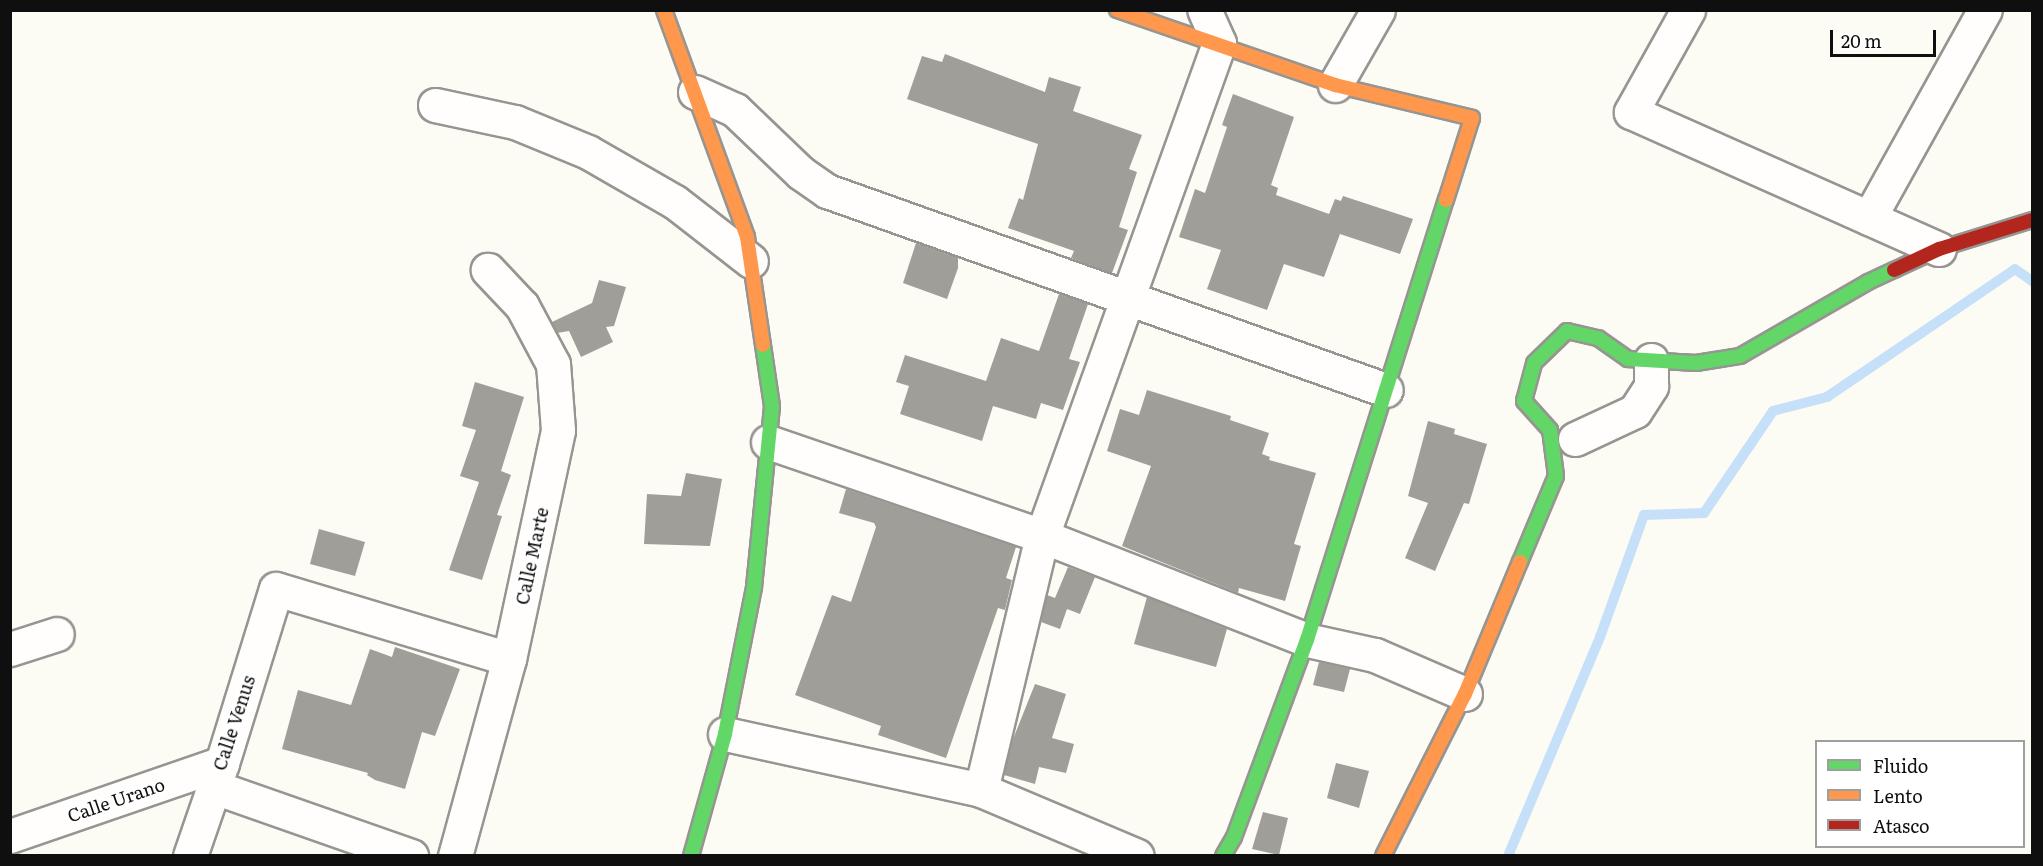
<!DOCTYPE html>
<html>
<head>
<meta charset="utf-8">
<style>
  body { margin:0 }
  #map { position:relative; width:2043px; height:866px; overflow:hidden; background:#fcfbf4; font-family:Literata,serif }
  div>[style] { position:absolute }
  .stream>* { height:10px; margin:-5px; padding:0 5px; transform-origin:5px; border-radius:5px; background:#c6e0fa }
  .building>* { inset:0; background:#a09e99 }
  .roads { filter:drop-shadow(2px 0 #969592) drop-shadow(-2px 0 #969592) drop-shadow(0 2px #969592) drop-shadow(0 -2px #969592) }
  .street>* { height:33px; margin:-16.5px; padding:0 16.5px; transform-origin:16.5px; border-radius:16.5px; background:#fffefd }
  .fast>* { height:14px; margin:-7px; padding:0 7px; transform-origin:7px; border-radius:7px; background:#63d668 }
  .slow>* { height:14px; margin:-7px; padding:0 7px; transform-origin:7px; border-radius:7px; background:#ff974d }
  .jam>* { height:14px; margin:-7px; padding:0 7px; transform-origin:7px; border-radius:7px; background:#b3261e }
  span { translate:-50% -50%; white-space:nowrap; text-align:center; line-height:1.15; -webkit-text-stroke:6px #fff; paint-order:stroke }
  .street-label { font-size:18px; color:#0f0f0f }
  .frame { position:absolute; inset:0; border:12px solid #0f0f0f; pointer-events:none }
  .legend { position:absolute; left:1815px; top:740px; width:210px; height:108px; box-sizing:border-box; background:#fff; border:2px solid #9f9f9f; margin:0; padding:8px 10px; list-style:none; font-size:18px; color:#0f0f0f }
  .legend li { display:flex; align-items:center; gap:12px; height:30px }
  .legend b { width:30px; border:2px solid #9f9f9f }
  .scale { position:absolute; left:1830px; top:30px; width:106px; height:27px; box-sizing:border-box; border:3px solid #0f0f0f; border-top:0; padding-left:8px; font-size:18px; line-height:21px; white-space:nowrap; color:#0f0f0f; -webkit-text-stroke:4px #fff; paint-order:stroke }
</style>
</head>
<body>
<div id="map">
  <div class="stream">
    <div style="left:1508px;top:856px;width:238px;rotate:-67.2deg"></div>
    <div style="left:1600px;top:637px;width:130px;rotate:-70.2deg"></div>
    <div style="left:1644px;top:515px;width:60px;rotate:-1.9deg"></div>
    <div style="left:1704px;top:513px;width:123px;rotate:-55.9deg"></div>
    <div style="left:1773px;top:411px;width:56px;rotate:-14.5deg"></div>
    <div style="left:1827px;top:397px;width:227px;rotate:-34.2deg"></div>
    <div style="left:2015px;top:269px;width:21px;rotate:35deg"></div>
  </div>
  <div class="building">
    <div style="clip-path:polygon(945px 54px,1045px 92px,1049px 77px,1081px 87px,1073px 111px,1142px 135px,1129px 169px,1137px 172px,1119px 227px,1128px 230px,1112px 273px,1071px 258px,1074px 251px,1008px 228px,1019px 198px,1023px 200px,1038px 144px,907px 99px,922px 56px,942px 62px)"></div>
    <div style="clip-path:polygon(1233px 94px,1294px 117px,1271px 185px,1278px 188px,1276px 195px,1329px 214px,1335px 199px,1341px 201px,1343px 196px,1413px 219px,1400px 254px,1340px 234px,1324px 277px,1284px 264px,1267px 310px,1207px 289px,1221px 250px,1179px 237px,1195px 189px,1205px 193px,1227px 127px,1222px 125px)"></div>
    <div style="clip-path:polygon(916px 243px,958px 258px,958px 268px,947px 299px,903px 283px)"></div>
    <div style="clip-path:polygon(599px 280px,626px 287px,614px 326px,606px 327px,613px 342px,581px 357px,569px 331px,557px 333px,552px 322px,592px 303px)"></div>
    <div style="clip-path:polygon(1059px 294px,1088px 304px,1069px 359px,1080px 362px,1063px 410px,1041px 403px,1036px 419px,993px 406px,982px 441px,900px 414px,909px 386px,896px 382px,905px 355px,986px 381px,1001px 338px,1039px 351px)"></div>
    <div style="clip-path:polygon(475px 382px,524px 397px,501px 471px,511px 475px,497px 515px,502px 516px,482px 580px,449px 570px,479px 482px,460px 476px,476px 430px,462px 426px)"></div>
    <div style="clip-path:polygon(1147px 390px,1231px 416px,1230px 420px,1269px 433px,1262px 454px,1270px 457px,1269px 460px,1316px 473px,1294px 544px,1301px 546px,1285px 601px,1239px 588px,1238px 593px,1122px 546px,1151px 466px,1107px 451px,1120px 409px,1139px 415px)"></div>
    <div style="clip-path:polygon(1428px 421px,1455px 429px,1454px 434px,1487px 444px,1469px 504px,1464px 503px,1435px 571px,1405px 558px,1428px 503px,1408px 496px)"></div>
    <div style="clip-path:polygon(686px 473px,722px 479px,710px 546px,644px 544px,647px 494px,681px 496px)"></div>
    <div style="clip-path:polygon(846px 489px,1016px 547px,1006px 578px,1012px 580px,1005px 610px,998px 608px,946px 758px,878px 735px,881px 726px,795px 695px,832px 595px,851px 602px,876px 527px,874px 523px,839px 513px)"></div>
    <div style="clip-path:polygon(319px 529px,365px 542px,355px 576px,310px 564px)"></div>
    <div style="clip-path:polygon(1068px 567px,1095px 577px,1080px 614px,1067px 609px,1060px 629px,1041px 622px,1047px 595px,1055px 598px)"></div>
    <div style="clip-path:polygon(1147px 597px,1227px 629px,1216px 667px,1134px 644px)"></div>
    <div style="clip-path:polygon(395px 647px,460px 669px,435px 736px,422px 732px,405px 789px,375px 780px,367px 775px,368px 773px,282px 749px,298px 690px,351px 705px,370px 649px,392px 657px)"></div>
    <div style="clip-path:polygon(1319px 662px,1350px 669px,1344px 692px,1313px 685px)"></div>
    <div style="clip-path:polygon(1035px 684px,1066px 694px,1052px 738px,1074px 744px,1066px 773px,1039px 767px,1035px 784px,1004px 775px,1011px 744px)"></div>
    <div style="clip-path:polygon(1336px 763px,1369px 771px,1359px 808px,1327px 798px)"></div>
    <div style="clip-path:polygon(1263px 812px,1288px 818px,1279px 855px,1252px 849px)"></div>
  </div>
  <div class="roads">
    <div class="street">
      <div style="left:1688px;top:10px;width:117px;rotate:119.2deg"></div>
      <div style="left:1631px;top:112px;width:337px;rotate:24deg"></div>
      <div style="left:1335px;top:85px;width:86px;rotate:-60.2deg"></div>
      <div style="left:695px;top:92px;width:44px;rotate:24.2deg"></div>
      <div style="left:735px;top:110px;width:91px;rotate:43.7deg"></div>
      <div style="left:801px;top:173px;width:32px;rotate:35deg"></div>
      <div style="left:827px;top:191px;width:593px;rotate:19.6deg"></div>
      <div style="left:435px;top:105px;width:82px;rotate:12deg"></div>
      <div style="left:515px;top:122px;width:79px;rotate:22.3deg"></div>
      <div style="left:588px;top:152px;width:100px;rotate:29.9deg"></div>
      <div style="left:675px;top:202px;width:96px;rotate:37.8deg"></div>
      <div style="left:1869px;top:218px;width:238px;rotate:-60.9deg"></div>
      <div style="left:1575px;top:439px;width:66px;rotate:-25deg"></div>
      <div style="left:1635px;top:411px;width:30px;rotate:-57deg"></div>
      <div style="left:1651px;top:386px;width:26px;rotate:-90deg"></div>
      <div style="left:768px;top:442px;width:290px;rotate:18.9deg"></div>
      <div style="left:1042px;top:536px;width:285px;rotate:21.4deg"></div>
      <div style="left:1307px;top:640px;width:70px;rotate:12.4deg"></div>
      <div style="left:1375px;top:655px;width:98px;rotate:23.4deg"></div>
      <div style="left:10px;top:649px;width:49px;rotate:-17.7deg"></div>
      <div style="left:725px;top:734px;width:262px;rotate:12.3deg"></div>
      <div style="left:981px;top:790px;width:169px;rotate:22.9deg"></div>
      <div style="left:214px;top:787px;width:209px;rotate:19.3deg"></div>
      <div style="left:981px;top:790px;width:261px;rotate:-76.5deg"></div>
      <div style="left:1042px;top:536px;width:524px;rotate:-70.25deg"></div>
      <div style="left:1219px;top:43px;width:36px;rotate:-114deg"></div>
      <div style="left:10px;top:836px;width:224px;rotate:-19deg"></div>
      <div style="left:190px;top:856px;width:98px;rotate:-71deg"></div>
      <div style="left:222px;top:763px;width:182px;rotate:-72.8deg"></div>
      <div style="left:276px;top:589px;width:243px;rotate:16.7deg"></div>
      <div style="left:455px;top:856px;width:204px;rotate:-74.7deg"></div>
      <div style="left:509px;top:659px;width:234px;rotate:-77.9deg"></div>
      <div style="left:558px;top:430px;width:66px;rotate:-94.3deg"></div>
      <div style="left:553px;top:364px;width:66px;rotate:-118.1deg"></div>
      <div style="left:522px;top:306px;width:50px;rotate:-133.4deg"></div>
    </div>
    <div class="fast">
      <div style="left:1520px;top:562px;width:93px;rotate:-67.3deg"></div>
      <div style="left:1556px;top:476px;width:46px;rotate:-97.4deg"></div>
      <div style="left:1550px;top:430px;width:39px;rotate:-132deg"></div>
      <div style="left:1524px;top:401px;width:39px;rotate:-75deg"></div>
      <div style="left:1534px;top:363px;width:46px;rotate:-44.1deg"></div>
      <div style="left:1567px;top:331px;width:32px;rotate:13deg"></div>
      <div style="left:1598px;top:338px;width:37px;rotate:35deg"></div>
      <div style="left:1628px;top:359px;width:68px;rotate:3.4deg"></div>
      <div style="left:1696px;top:363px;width:45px;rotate:-9deg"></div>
      <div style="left:1740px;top:356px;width:148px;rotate:-30deg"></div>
      <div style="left:1868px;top:282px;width:29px;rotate:-25deg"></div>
      <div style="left:691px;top:856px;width:127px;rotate:-74.4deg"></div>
      <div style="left:725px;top:734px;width:150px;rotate:-78.8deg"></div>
      <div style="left:754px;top:587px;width:182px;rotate:-84.3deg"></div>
      <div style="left:772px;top:406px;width:62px;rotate:-98.4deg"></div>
      <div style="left:1223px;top:856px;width:22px;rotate:-60deg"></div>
      <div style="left:1234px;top:837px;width:210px;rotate:-69.7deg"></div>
      <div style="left:1307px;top:640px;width:461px;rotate:-72.5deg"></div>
    </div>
    <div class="slow">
      <div style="left:664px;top:10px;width:242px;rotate:69.9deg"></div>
      <div style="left:747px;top:237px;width:109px;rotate:81.6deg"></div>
      <div style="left:1117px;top:10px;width:231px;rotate:19deg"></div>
      <div style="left:1335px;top:85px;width:141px;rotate:13.5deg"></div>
      <div style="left:1472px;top:118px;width:86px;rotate:107.6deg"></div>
      <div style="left:1383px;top:856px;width:182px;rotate:-63.2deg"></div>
      <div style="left:1465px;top:694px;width:143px;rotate:-67.4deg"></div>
    </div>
    <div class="jam">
      <div style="left:1894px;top:270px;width:50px;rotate:-25deg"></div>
      <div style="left:1939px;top:249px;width:97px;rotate:-17.3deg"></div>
    </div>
  </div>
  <div class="street-label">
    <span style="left:532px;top:556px;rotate:-78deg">Calle Marte</span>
    <span style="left:234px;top:723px;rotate:-72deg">Calle Venus</span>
    <span style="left:116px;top:800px;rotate:-19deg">Calle Urano</span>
  </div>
  <div class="frame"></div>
  <ul class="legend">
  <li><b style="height:8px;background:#63d668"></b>Fluido</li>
  <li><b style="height:8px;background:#ff974d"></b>Lento</li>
  <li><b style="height:8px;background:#b3261e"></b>Atasco</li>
  </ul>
  <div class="scale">20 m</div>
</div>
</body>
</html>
